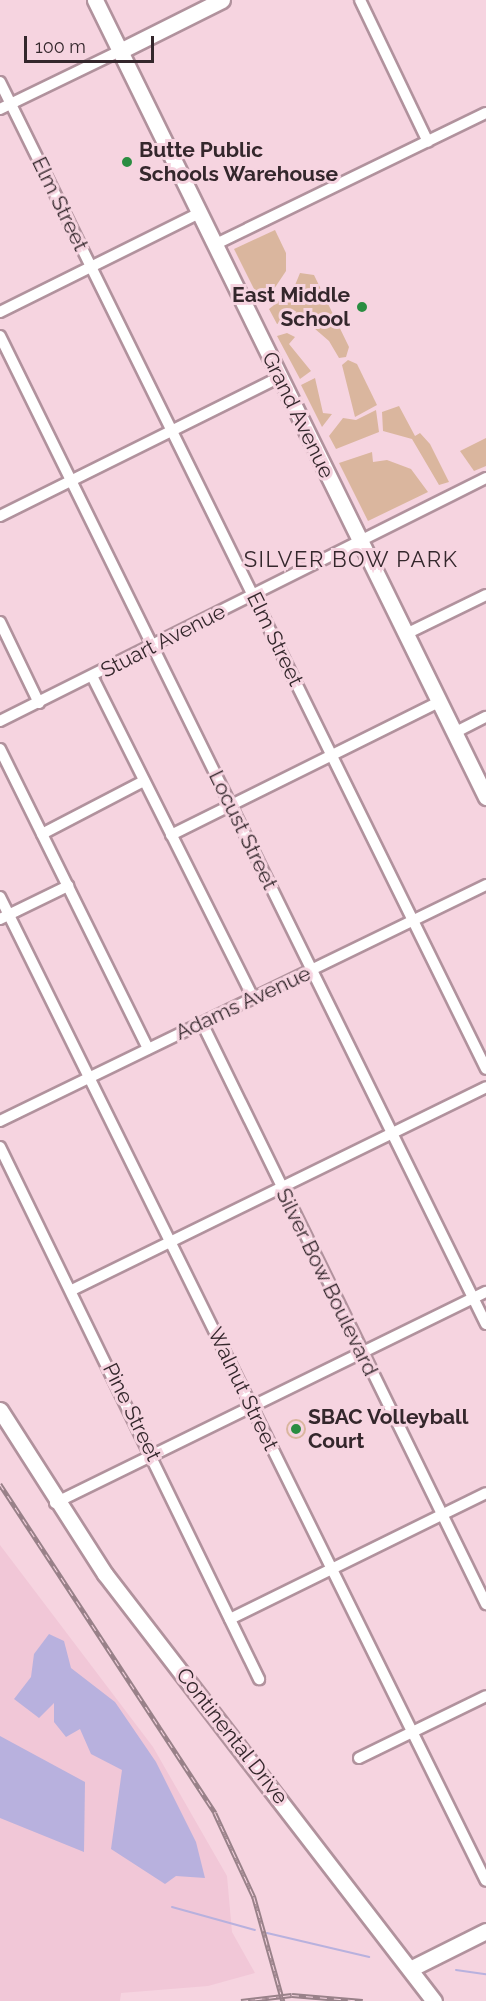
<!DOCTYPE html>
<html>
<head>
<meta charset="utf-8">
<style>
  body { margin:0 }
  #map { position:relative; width:486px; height:2001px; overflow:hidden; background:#f6d4e0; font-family:Raleway,sans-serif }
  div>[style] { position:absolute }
  .built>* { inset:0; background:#f1c7d7 }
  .green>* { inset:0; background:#dab69e }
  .round { border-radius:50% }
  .water>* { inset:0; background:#b8b1de }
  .stream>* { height:2px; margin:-1px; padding:0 1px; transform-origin:1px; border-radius:1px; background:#b8b1de }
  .roads { filter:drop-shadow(2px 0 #b1929d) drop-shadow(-2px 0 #b1929d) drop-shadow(0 2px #b1929d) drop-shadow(0 -2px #b1929d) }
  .street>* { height:10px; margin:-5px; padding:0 5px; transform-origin:5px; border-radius:5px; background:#fff }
  .secondary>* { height:15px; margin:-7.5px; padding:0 7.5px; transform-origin:7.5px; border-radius:7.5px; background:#fff }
  .rail>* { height:4.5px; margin-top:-2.25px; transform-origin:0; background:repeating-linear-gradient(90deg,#f6d4e0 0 7px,#998189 0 14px); box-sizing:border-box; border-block:2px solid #998189 }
  .dots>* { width:16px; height:16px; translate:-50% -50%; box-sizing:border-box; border:3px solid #f6d4e0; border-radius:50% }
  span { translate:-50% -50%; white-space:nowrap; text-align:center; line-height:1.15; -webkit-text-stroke:6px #f6d4e0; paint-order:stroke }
  .poi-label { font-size:21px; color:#34272c; font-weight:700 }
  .left { translate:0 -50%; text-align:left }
  .right { translate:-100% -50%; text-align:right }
  .street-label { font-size:21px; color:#34272c }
  .neighbourhood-label { font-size:22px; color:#34272c; letter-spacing:1.5px }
  .scale { position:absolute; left:24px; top:36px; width:130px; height:27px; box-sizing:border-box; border:3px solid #34272c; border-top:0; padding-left:8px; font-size:18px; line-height:21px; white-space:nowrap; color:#34272c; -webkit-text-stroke:4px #f6d4e0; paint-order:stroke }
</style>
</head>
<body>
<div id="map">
  <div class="built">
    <div style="clip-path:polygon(0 1545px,153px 1747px,227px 1876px,232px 1932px,255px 1973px,208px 1986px,121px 1993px,120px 2001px,0 2001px)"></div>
  </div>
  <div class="green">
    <div style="clip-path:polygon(275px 230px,286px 253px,286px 271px,274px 289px,257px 295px,234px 249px)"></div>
    <div style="clip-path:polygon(300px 273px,314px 275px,349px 347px,346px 357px,339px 358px,329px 341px,300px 316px,295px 324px,277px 324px,269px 309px,293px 290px)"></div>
    <div style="clip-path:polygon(287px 333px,295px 337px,289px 344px,311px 371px,300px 379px,277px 336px)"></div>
    <div style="clip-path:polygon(348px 360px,357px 364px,377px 405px,355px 417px,342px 365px)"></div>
    <div style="clip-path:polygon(315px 378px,323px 413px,332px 414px,322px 427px,301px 385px)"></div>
    <div style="clip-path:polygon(399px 406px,415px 436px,420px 433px,430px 444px,449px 482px,439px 485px,412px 439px,383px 431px,382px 412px)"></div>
    <div style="clip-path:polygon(376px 410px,379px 432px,336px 449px,329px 436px,343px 418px,356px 420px)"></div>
    <div style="clip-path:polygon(486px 438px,486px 466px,474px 471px,460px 451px)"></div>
    <div style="clip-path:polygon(372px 452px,373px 462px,387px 460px,411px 469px,428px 492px,368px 521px,339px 463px)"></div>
    <div class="round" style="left:286px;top:1419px;width:20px;height:20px"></div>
  </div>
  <div class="water">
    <div style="clip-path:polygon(49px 1634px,64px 1641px,71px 1668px,115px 1702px,156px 1762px,196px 1842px,205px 1878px,176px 1876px,165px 1884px,111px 1849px,122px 1770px,91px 1754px,80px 1729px,66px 1737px,54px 1722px,54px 1703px,39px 1718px,14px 1699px,31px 1677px,34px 1654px)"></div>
    <div style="clip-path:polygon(0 1736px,85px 1782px,84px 1852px,0 1818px)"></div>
  </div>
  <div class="stream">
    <div style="left:172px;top:1907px;width:86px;rotate:15.5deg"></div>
    <div style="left:267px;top:1933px;width:105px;rotate:13.2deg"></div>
    <div style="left:456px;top:1970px;width:30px;rotate:8deg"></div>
  </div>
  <div class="roads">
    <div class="street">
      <div style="left:360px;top:0;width:157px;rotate:64.4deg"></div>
      <div style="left:0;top:82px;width:1100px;rotate:63.78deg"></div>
      <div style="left:0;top:109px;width:133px;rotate:-25.8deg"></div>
      <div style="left:214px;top:245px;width:302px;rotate:-25.9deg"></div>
      <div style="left:0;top:312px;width:222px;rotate:-26.4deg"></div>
      <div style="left:0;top:336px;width:1101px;rotate:63.81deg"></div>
      <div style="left:0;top:516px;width:313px;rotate:-26.4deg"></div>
      <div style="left:0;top:622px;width:90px;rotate:64.3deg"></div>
      <div style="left:406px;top:634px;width:89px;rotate:-26deg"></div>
      <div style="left:92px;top:676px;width:360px;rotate:63.4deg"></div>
      <div style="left:0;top:721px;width:543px;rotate:-26.57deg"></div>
      <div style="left:454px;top:733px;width:36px;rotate:-27deg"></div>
      <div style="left:0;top:749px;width:334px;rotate:63.7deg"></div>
      <div style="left:42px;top:834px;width:115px;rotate:-27.5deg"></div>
      <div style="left:171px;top:835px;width:299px;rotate:-26.4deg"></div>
      <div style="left:0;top:897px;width:1097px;rotate:63.72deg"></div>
      <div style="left:0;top:919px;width:76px;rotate:-25.9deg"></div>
      <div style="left:202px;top:1023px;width:647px;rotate:63.95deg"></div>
      <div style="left:0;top:1121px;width:540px;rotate:-25.9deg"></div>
      <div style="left:0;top:1147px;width:592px;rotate:64.04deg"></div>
      <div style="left:72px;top:1290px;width:461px;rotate:-26.1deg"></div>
      <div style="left:55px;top:1503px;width:480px;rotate:-26.1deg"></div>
      <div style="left:230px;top:1619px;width:285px;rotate:-26.2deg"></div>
      <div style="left:359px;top:1758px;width:141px;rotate:-26deg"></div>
    </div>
    <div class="secondary">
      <div style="left:95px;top:0;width:888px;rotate:63.87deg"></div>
      <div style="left:120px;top:51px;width:114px;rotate:-26.6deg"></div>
      <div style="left:0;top:1410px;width:195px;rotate:57.4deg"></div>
      <div style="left:105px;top:1574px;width:539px;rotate:52.39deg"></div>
      <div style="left:410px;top:1969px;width:85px;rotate:-26.6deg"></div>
    </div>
  </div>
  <div class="rail">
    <div style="left:0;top:1484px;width:393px;rotate:56.8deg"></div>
    <div style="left:215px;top:1813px;width:93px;rotate:65.1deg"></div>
    <div style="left:254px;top:1897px;width:108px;rotate:74.4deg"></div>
    <div style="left:241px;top:2001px;width:51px;rotate:-6.7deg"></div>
    <div style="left:292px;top:1995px;width:71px;rotate:4.8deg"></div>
  </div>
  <div class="dots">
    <div style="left:127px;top:162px;background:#2a8d41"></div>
    <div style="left:362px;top:307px;background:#2a8d41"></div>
    <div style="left:296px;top:1429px;background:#2a8d41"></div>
  </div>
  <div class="poi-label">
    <span class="left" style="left:139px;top:162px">Butte Public<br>Schools Warehouse</span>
    <span class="right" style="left:350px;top:307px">East Middle<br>School</span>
    <span class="left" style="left:308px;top:1429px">SBAC Volleyball<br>Court</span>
  </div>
  <div class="street-label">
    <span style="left:60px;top:204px;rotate:64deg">Elm Street</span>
    <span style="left:298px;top:415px;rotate:64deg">Grand Avenue</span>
    <span style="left:275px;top:639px;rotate:64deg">Elm Street</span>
    <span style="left:163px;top:641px;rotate:-27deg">Stuart Avenue</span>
    <span style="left:243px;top:830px;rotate:64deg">Locust Street</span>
    <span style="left:243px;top:1003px;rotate:-25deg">Adams Avenue</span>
    <span style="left:327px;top:1282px;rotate:64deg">Silver Bow Boulevard</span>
    <span style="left:243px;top:1389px;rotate:64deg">Walnut Street</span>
    <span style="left:132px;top:1412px;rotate:64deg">Pine Street</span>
    <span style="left:232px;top:1736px;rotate:52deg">Continental Drive</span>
  </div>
  <div class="neighbourhood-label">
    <span style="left:351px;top:560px">SILVER BOW PARK</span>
  </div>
  <div class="scale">100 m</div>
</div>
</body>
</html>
